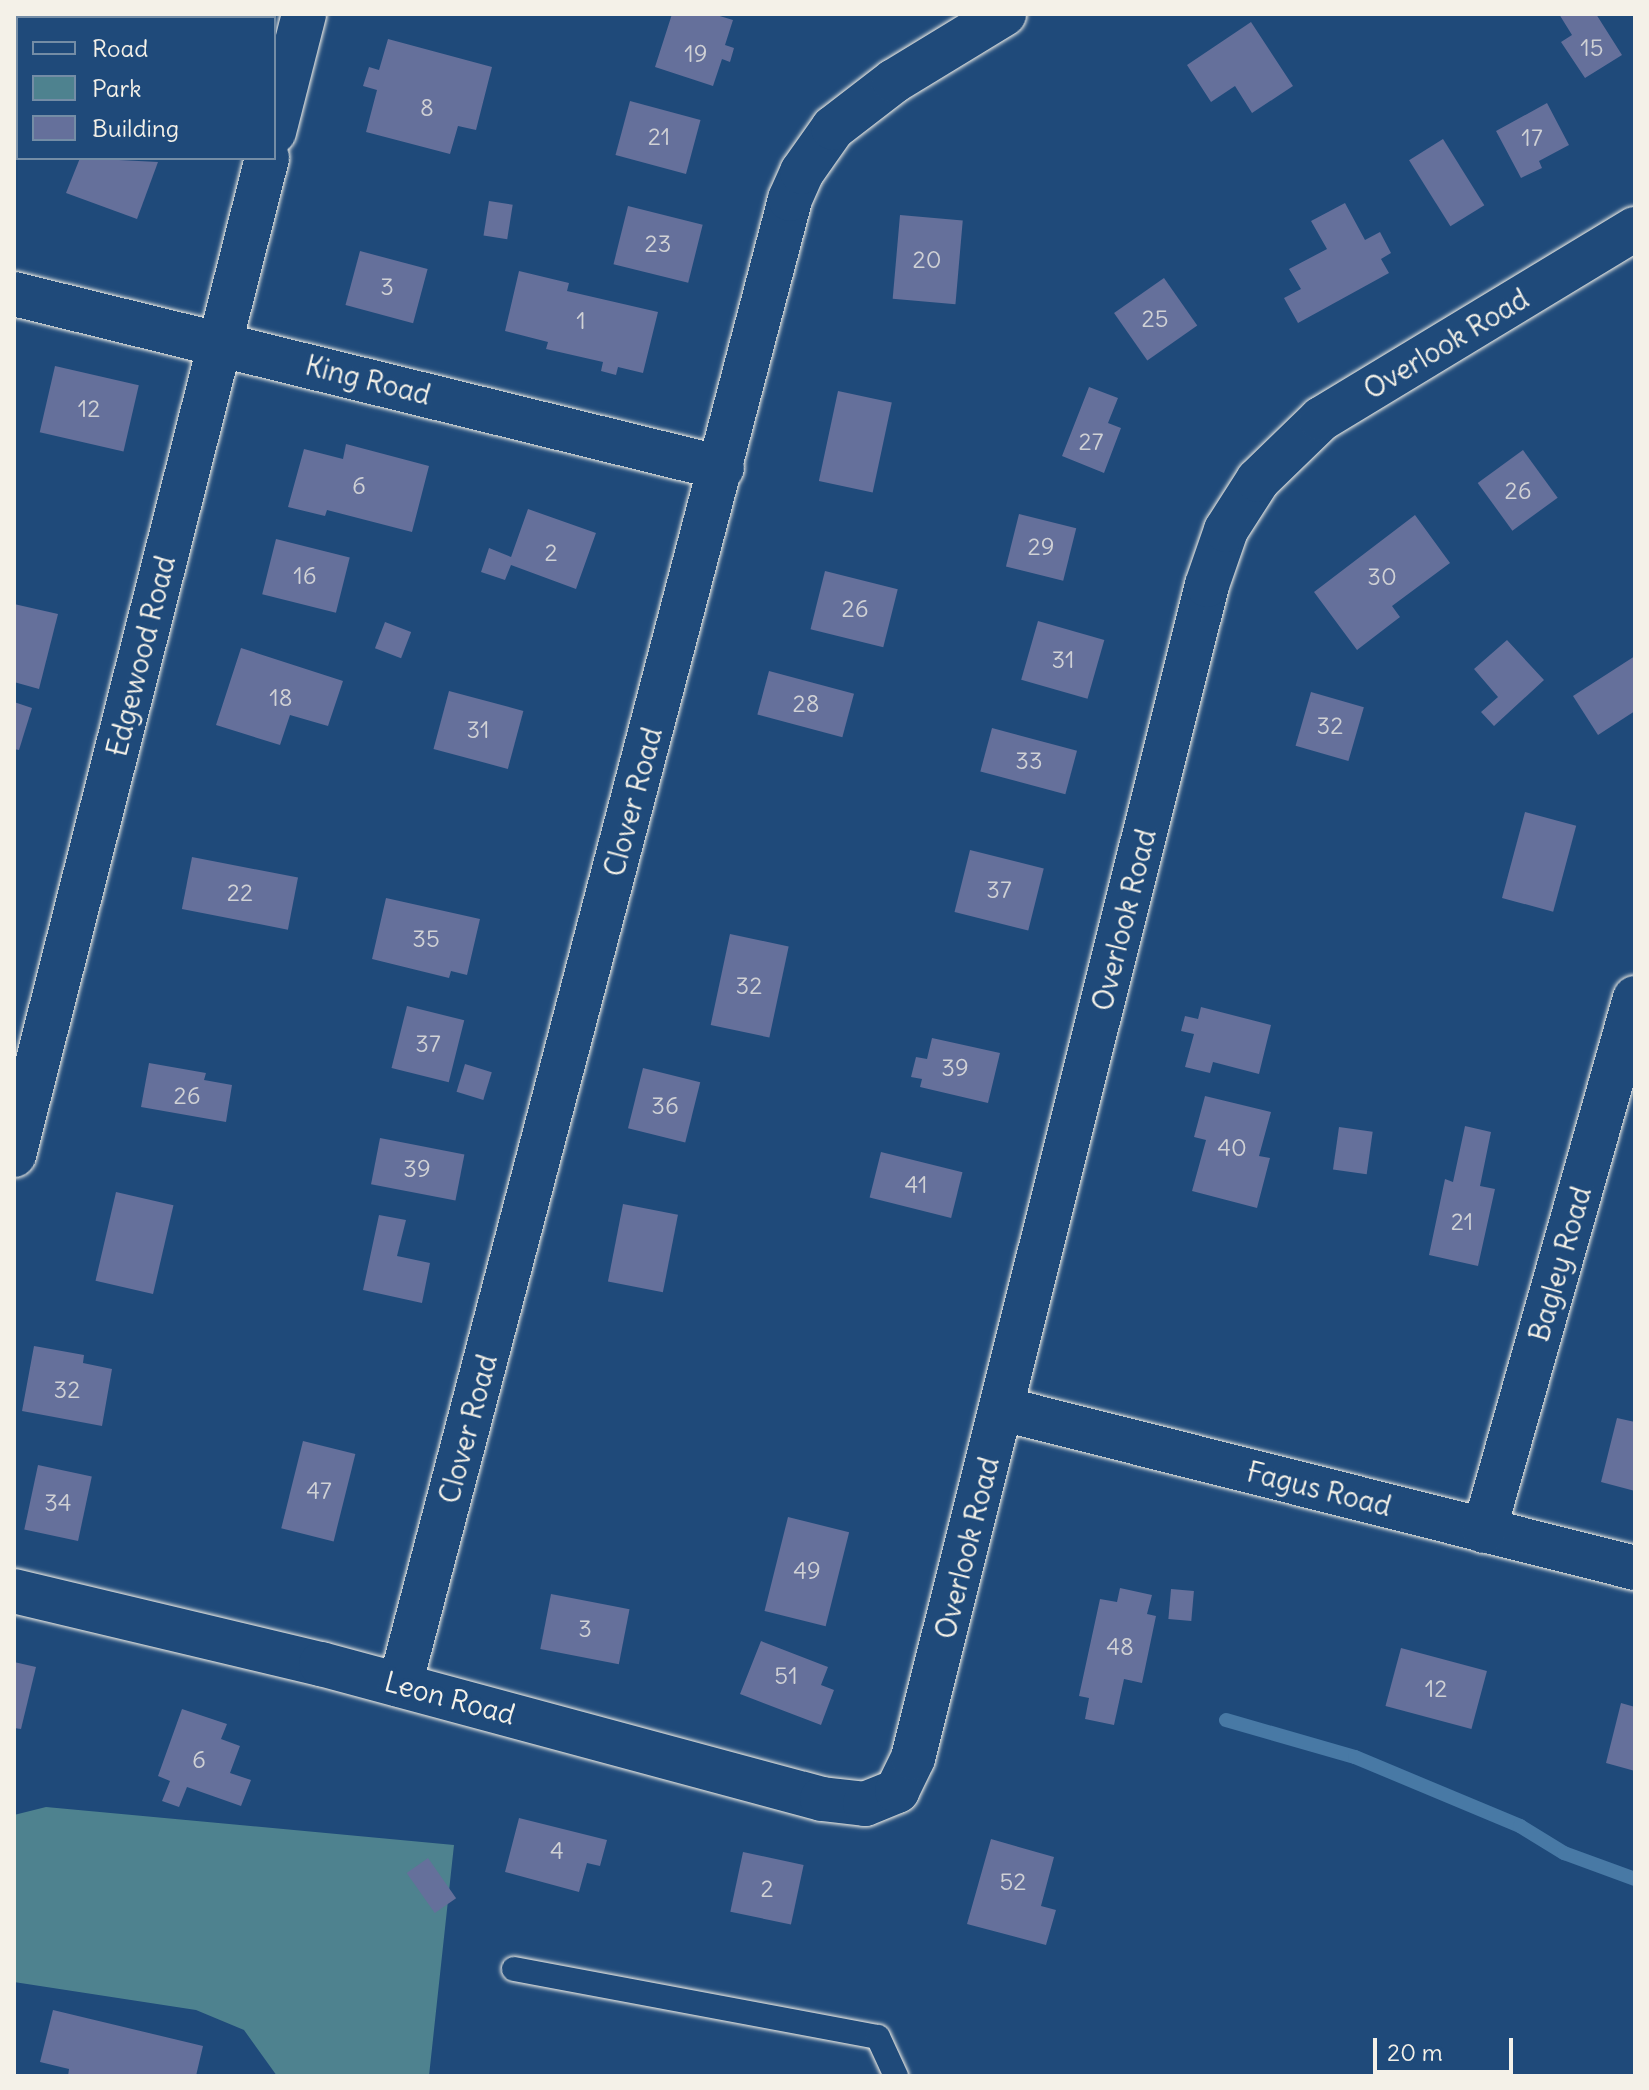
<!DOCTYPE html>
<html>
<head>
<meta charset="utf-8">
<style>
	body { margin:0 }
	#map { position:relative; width:1649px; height:2090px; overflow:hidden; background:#1f4a7a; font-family:Delius,sans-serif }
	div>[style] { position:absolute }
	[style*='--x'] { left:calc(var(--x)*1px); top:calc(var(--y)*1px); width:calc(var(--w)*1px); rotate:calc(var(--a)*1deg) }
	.green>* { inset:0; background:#4e828f }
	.stream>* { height:14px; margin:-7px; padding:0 7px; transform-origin:7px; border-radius:7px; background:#4879a5 }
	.building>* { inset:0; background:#65709b; transform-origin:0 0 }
	.roads { filter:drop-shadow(0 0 2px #f4f1e8) drop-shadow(0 0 2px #f4f1e8) }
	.service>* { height:24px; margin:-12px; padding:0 12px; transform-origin:12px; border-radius:12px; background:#1f4a7a }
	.minor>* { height:44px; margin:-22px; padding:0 22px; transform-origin:22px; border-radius:22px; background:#1f4a7a }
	span { translate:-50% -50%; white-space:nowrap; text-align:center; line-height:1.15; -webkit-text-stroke:8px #1f4a7a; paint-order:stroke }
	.number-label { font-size:24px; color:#d0d1d5 }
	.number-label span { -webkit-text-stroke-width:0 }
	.street-label { font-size:28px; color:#f4f1e8 }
	.frame { position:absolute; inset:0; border:16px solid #f4f1e8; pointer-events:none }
	.legend { position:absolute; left:16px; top:16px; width:260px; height:144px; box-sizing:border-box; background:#1f4a7a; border:2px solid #748da6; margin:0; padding:10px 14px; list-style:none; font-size:24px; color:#f4f1e8 }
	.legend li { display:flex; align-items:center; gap:16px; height:40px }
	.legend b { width:40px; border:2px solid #748da6 }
	.scale { position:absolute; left:1373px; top:2038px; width:140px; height:36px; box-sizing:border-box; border:4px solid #f4f1e8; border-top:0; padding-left:10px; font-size:24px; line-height:28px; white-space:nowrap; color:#f4f1e8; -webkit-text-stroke:6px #1f4a7a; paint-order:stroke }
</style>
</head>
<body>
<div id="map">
	<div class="green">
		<i style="clip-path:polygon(46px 1807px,454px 1845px,429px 2076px,277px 2076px,244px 2030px,196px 2010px,14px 1982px,14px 1815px)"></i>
	</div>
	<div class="stream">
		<i style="--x:1226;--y:1720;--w:134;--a:16"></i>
		<i style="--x:1355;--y:1757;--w:179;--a:22.7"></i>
		<i style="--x:1520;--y:1826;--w:52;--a:31.5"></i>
		<i style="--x:1564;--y:1853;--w:76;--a:20.1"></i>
	</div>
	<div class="building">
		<i style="clip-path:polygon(159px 14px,224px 14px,158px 18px)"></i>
		<i style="clip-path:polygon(672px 14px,713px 14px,733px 20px,725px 45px,734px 48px,730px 62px,722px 59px,713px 86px,655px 67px)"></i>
		<i style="clip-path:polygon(1559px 14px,1596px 14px,1622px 55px,1585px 78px,1561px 42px,1572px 35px)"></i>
		<i style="clip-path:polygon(1251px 22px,1293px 86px,1252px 113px,1235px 86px,1211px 102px,1187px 65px)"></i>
		<i style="clip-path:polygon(388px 39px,492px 67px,476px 130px,458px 126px,450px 154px,366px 132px,377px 90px,363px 86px,369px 67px,379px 70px)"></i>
		<i style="left:630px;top:101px;width:73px;height:56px;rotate:15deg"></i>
		<i style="clip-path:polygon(1547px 103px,1569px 145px,1539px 161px,1542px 168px,1521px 178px,1496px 131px)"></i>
		<i style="left:1443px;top:139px;width:78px;height:40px;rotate:58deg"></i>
		<i style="clip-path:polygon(80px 158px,158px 162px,137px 219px,66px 193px)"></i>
		<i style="left:489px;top:201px;width:24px;height:35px;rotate:9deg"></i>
		<i style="clip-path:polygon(1345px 203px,1365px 240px,1380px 232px,1391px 253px,1381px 259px,1389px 273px,1298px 323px,1284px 298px,1301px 289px,1289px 269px,1327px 249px,1311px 221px)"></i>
		<i style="left:628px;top:206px;width:77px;height:60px;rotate:14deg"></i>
		<i style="left:900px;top:215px;width:63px;height:84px;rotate:5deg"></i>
		<i style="left:360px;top:251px;width:70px;height:56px;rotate:15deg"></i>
		<i style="clip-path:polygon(519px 271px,569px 283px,567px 291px,658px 312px,643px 373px,618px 367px,616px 375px,601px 371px,603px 362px,546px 349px,548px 342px,505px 331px)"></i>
		<i style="left:1164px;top:278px;width:58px;height:61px;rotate:55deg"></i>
		<i style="left:55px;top:366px;width:86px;height:68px;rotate:13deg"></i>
		<i style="clip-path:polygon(1089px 387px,1118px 398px,1108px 423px,1121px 428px,1104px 473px,1062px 456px)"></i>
		<i style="left:838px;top:391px;width:55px;height:92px;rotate:12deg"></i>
		<i style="clip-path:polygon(346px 444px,429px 466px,412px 532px,327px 510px,325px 516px,288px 507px,304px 449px,343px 459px)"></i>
		<i style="left:1523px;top:450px;width:59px;height:56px;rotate:54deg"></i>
		<i style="clip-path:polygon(528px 509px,596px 533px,576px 589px,511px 565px,505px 580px,481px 572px,489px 548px,511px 557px)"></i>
		<i style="left:1019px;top:514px;width:59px;height:54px;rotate:14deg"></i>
		<i style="clip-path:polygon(1415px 515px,1450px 563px,1392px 606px,1400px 617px,1357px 650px,1314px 592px)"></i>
		<i style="left:276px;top:539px;width:76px;height:57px;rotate:14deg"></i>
		<i style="left:825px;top:571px;width:75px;height:60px;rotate:14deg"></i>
		<i style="clip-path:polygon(14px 604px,58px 614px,39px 689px,14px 682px)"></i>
		<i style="left:1038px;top:621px;width:69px;height:61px;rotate:16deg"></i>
		<i style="left:385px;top:622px;width:28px;height:28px;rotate:21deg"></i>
		<i style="clip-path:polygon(1507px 640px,1544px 680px,1494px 726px,1481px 712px,1498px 697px,1474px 669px)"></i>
		<i style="clip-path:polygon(241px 648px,343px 681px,328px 726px,290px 715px,280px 745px,216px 725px)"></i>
		<i style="clip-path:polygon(1635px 656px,1635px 711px,1598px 735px,1573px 696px)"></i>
		<i style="left:769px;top:671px;width:88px;height:45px;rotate:15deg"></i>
		<i style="left:449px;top:691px;width:77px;height:60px;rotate:15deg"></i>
		<i style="left:1311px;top:692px;width:55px;height:56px;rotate:16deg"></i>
		<i style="clip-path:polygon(14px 702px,32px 708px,19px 750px,14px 749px)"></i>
		<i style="left:992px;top:728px;width:88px;height:45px;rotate:15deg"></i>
		<i style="left:1525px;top:812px;width:53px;height:89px;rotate:15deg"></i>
		<i style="left:970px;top:850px;width:76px;height:64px;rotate:14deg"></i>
		<i style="left:192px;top:857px;width:108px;height:53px;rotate:11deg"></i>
		<i style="clip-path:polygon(386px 898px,480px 919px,467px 975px,451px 971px,449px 978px,372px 959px)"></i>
		<i style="left:730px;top:934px;width:60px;height:93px;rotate:12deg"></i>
		<i style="left:407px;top:1006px;width:59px;height:64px;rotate:14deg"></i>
		<i style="clip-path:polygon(1201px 1007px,1271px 1025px,1259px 1074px,1213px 1062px,1210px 1073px,1185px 1067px,1194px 1034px,1181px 1031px,1185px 1016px,1198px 1019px)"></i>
		<i style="clip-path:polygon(932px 1038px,1000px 1053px,988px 1103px,920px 1087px,922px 1079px,911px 1077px,916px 1057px,927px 1059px)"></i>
		<i style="clip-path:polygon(149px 1063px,206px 1073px,204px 1080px,232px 1085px,226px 1122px,141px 1107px)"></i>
		<i style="left:465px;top:1064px;width:28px;height:29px;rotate:17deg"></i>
		<i style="left:643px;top:1068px;width:59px;height:62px;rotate:14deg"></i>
		<i style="clip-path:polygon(1205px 1096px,1271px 1112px,1259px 1156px,1270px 1158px,1257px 1208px,1192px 1191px,1206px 1140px,1194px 1137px)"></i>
		<i style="clip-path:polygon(1465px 1126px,1491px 1132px,1480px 1186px,1495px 1189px,1478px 1266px,1429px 1255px,1445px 1179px,1453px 1182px)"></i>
		<i style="left:1339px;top:1127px;width:34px;height:43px;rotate:8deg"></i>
		<i style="left:380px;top:1138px;width:86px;height:47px;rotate:11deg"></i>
		<i style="left:881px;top:1152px;width:84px;height:47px;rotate:14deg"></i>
		<i style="left:116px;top:1192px;width:59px;height:91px;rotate:13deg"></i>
		<i style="left:623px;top:1204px;width:56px;height:79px;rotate:11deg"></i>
		<i style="clip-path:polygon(379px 1215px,406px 1220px,397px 1256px,430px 1263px,422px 1303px,363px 1290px)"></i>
		<i style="clip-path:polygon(34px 1346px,84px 1355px,83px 1363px,112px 1369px,102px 1426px,22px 1411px)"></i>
		<i style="clip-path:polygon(1617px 1418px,1635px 1422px,1635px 1491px,1601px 1482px)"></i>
		<i style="left:303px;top:1441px;width:54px;height:90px;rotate:14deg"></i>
		<i style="left:38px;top:1465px;width:55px;height:66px;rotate:12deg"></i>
		<i style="left:788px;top:1517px;width:63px;height:97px;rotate:14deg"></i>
		<i style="clip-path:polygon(1120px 1588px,1152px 1595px,1147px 1614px,1156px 1616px,1142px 1683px,1124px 1679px,1114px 1725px,1085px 1719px,1089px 1698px,1079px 1696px,1100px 1599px,1117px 1602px)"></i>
		<i style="left:1171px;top:1589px;width:23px;height:30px;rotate:5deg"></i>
		<i style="left:551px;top:1594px;width:80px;height:56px;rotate:11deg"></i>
		<i style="clip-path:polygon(761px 1641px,828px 1667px,821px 1685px,834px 1690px,821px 1725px,740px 1694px)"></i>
		<i style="left:1401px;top:1648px;width:89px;height:60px;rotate:15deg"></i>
		<i style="clip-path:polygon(14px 1662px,36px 1667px,21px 1729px,14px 1728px)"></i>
		<i style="clip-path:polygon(1621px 1703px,1635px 1707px,1635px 1771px,1606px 1763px)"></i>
		<i style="clip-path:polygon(182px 1709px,227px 1724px,221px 1739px,240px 1746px,230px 1773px,251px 1780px,241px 1806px,187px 1787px,179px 1807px,162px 1801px,170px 1781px,158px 1776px)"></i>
		<i style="clip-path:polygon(519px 1818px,607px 1840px,600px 1866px,587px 1863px,579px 1892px,505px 1872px)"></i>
		<i style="clip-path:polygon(991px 1839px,1054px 1857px,1041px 1906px,1056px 1910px,1046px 1945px,967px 1924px)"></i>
		<i style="left:743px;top:1852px;width:62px;height:61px;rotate:12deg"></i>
		<i style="left:428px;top:1858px;width:49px;height:26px;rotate:55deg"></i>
		<i style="clip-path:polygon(53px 2010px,203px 2046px,196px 2076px,68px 2076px,69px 2069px,40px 2062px)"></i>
	</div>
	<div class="roads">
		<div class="service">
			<i style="--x:514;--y:1969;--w:370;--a:10.6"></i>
			<i style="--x:878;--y:2037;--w:43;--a:65.2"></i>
		</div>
		<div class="minor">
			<i style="--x:274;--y:132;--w:122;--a:-75.7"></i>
			<i style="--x:14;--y:294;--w:729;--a:13.81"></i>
			<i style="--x:14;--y:1155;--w:1029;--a:-75.76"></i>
			<i style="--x:1003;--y:1409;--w:652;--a:14.12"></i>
			<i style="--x:1484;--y:1531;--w:554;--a:-74.18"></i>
			<i style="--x:14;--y:1591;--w:316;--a:13.4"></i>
			<i style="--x:321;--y:1664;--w:519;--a:15.08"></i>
			<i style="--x:822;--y:1799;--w:43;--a:6.6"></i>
			<i style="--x:865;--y:1804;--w:35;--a:-22"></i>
			<i style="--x:897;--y:1791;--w:37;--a:-64"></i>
			<i style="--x:913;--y:1758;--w:1209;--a:-75.93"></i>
			<i style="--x:1207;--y:585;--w:58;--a:-70.9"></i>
			<i style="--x:1226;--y:530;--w:59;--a:-57.4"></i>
			<i style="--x:1258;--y:480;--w:88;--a:-44.1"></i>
			<i style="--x:1321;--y:419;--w:367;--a:-31.2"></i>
			<i style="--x:400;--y:1685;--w:1536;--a:-75.29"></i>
			<i style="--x:790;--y:199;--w:30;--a:-66"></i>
			<i style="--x:802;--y:172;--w:54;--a:-54.8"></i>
			<i style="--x:833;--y:128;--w:77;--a:-37.6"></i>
			<i style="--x:894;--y:81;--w:129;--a:-31.3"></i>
		</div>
	</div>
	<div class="number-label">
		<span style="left:1592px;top:48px">15</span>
		<span style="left:696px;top:54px">19</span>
		<span style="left:427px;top:108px">8</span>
		<span style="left:659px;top:137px">21</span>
		<span style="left:1532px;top:138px">17</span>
		<span style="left:658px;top:244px">23</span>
		<span style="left:927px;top:260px">20</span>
		<span style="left:387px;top:287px">3</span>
		<span style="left:1155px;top:319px">25</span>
		<span style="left:581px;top:321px">1</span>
		<span style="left:89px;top:409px">12</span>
		<span style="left:1091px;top:442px">27</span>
		<span style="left:359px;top:486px">6</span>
		<span style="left:1518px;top:491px">26</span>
		<span style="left:1041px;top:547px">29</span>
		<span style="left:551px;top:553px">2</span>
		<span style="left:305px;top:576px">16</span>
		<span style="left:1382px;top:577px">30</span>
		<span style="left:855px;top:609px">26</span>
		<span style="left:1063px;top:660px">31</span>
		<span style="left:281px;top:698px">18</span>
		<span style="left:806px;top:704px">28</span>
		<span style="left:1330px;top:726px">32</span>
		<span style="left:478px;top:730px">31</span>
		<span style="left:1029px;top:761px">33</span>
		<span style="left:999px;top:890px">37</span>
		<span style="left:240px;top:893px">22</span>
		<span style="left:426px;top:939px">35</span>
		<span style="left:749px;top:986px">32</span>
		<span style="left:428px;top:1044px">37</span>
		<span style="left:955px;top:1068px">39</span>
		<span style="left:187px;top:1096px">26</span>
		<span style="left:665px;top:1106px">36</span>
		<span style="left:1232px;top:1148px">40</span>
		<span style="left:417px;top:1169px">39</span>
		<span style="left:916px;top:1185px">41</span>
		<span style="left:1462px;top:1222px">21</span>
		<span style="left:67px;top:1390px">32</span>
		<span style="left:319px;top:1491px">47</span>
		<span style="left:58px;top:1503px">34</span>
		<span style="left:807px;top:1571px">49</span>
		<span style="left:585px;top:1629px">3</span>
		<span style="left:1120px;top:1647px">48</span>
		<span style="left:786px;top:1676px">51</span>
		<span style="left:1436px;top:1689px">12</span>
		<span style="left:199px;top:1760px">6</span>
		<span style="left:557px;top:1851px">4</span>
		<span style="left:1013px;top:1882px">52</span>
		<span style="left:767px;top:1889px">2</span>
	</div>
	<div class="street-label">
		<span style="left:1446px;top:344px;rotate:-31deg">Overlook Road</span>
		<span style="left:368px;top:380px;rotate:14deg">King Road</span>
		<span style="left:141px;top:656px;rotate:-76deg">Edgewood Road</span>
		<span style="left:633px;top:802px;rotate:-75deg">Clover Road</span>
		<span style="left:1124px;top:920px;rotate:-76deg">Overlook Road</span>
		<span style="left:1560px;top:1264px;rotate:-74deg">Bagley Road</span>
		<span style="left:468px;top:1429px;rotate:-75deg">Clover Road</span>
		<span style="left:1319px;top:1489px;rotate:14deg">Fagus Road</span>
		<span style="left:967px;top:1548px;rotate:-76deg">Overlook Road</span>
		<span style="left:450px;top:1698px;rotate:15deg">Leon Road</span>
	</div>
	<div class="frame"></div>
	<ul class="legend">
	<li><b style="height:10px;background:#1f4a7a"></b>Road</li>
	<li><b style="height:22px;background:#4e828f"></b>Park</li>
	<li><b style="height:22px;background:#65709b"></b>Building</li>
	</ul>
	<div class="scale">20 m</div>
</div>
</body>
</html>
